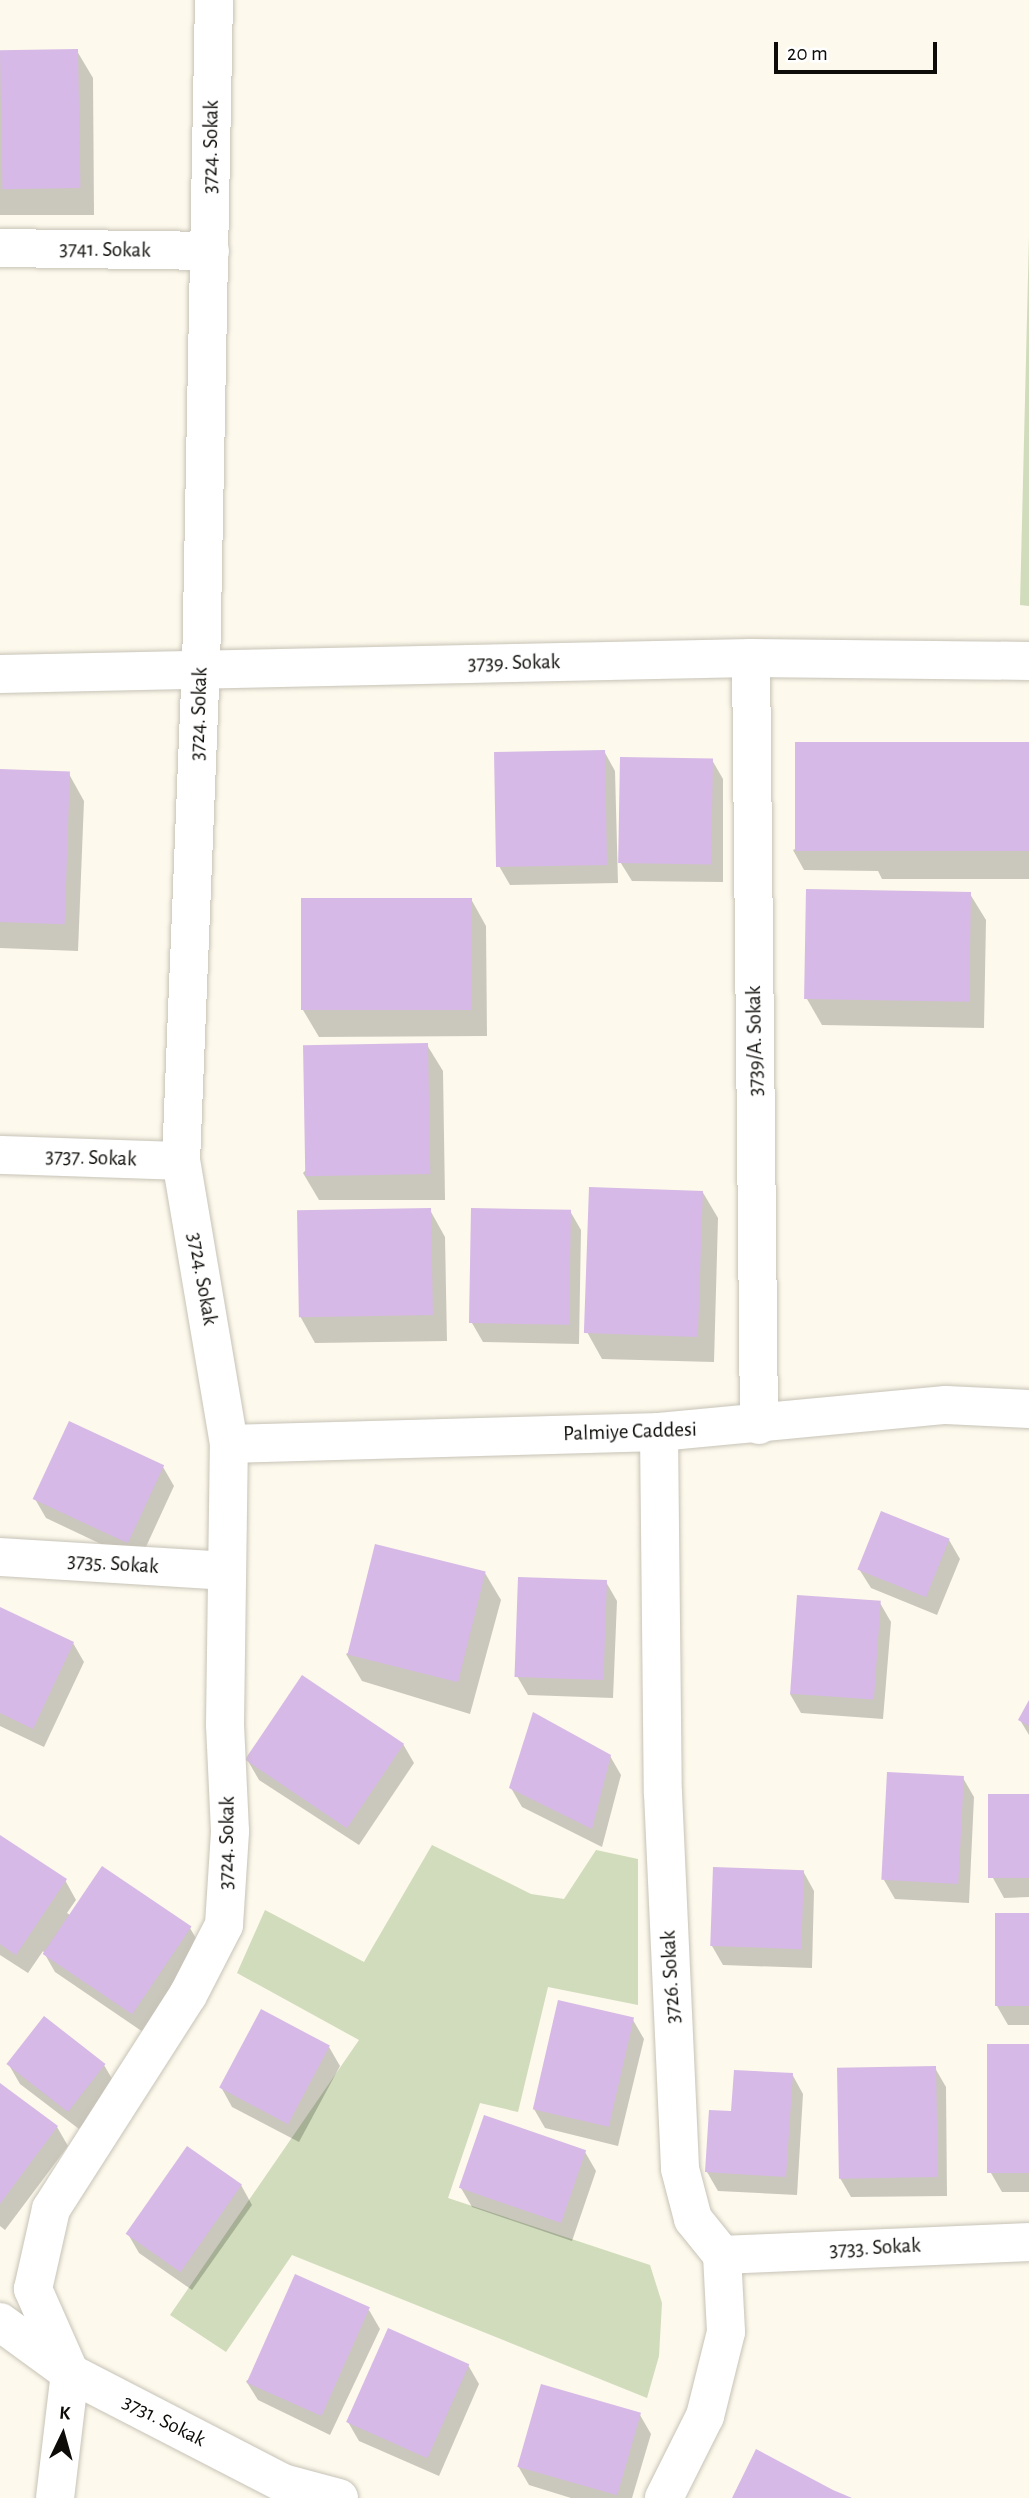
<!DOCTYPE html>
<html>
<head>
<meta charset="utf-8">
<style>
	body { margin:0 }
	#map { position:relative; width:1029px; height:2498px; overflow:hidden; background:#fdf9ec; font-family:"Alegreya Sans",sans-serif }
	div>[style] { position:absolute }
	[style*='--x'] { left:calc(var(--x)*1px); top:calc(var(--y)*1px); width:calc(var(--w)*1px); rotate:calc(var(--a)*1deg) }
	.green>* { inset:0; background:#d0dcbb }
	.shadow>* { inset:0; background:#0003 }
	.building>* { inset:0; background:#d6b9e6; transform-origin:0 0 }
	.roads { filter:drop-shadow(0 0 2px #c7c3b7) drop-shadow(0 0 2px #c7c3b7) }
	.minor>* { height:38px; margin:-19px; padding:0 19px; transform-origin:19px; border-radius:19px; background:#fff }
	.tertiary>* { height:38px; margin:-19px; padding:0 19px; transform-origin:19px; border-radius:19px; background:#fff }
	span { translate:-50% -50%; white-space:nowrap; text-align:center; line-height:1.15; -webkit-text-stroke:6px #fff; paint-order:stroke }
	.street-label { font-size:21px; color:#0d0c08 }
	.north { position:absolute; left:28px; top:2400px; width:70px; height:70px; -webkit-text-stroke:5px #fff; paint-order:stroke; rotate:5deg; font-size:19px; font-weight:700; line-height:28px; text-align:center; color:#0d0c08 }
	.north::after { content:''; display:block; margin:auto; width:24px; height:32px; background:#0d0c08; clip-path:polygon(50% 0,100% 100%,50% 72%,0 100%) }
	.scale { position:absolute; left:774px; top:42px; width:163px; height:32px; box-sizing:border-box; border:4px solid #0d0c08; border-top:0; padding-left:9px; font-size:21px; line-height:24px; white-space:nowrap; color:#0d0c08; -webkit-text-stroke:5px #fff; paint-order:stroke }
</style>
</head>
<body>
<div id="map">
	<div class="green">
		<i style="clip-path:polygon(1029px 236px,1029px 606px,1020px 605px)"></i>
		<i style="clip-path:polygon(432px 1845px,531px 1894px,564px 1899px,596px 1850px,638px 1859px,638px 2005px,548px 1987px,518px 2112px,480px 2103px,448px 2198px,650px 2265px,662px 2303px,659px 2356px,647px 2398px,292px 2255px,226px 2352px,170px 2315px,359px 2040px,237px 1973px,265px 1910px,364px 1962px)"></i>
	</div>
	<div class="shadow">
		<i style="clip-path:polygon(77px 51px,93px 78px,94px 215px,0 215px,0 52px)"></i>
		<i style="clip-path:polygon(1029px 745px,1029px 879px,882px 879px,878px 871px,804px 870px,793px 850px)"></i>
		<i style="clip-path:polygon(604px 751px,615px 771px,618px 883px,510px 885px,499px 866px)"></i>
		<i style="clip-path:polygon(712px 760px,723px 779px,723px 882px,632px 881px,619px 860px)"></i>
		<i style="clip-path:polygon(0 771px,69px 774px,84px 801px,78px 951px,0 948px)"></i>
		<i style="clip-path:polygon(970px 894px,986px 920px,984px 1028px,822px 1025px,807px 999px)"></i>
		<i style="clip-path:polygon(471px 899px,486px 926px,487px 1036px,319px 1037px,303px 1010px)"></i>
		<i style="clip-path:polygon(427px 1045px,443px 1071px,445px 1200px,319px 1200px,303px 1173px)"></i>
		<i style="clip-path:polygon(702px 1191px,718px 1218px,714px 1362px,602px 1359px,587px 1332px)"></i>
		<i style="clip-path:polygon(430px 1210px,445px 1237px,447px 1341px,315px 1343px,300px 1316px)"></i>
		<i style="clip-path:polygon(570px 1211px,581px 1230px,579px 1344px,483px 1342px,472px 1323px)"></i>
		<i style="clip-path:polygon(70px 1423px,163px 1467px,174px 1486px,139px 1562px,46px 1518px,35px 1499px)"></i>
		<i style="clip-path:polygon(949px 1540px,960px 1559px,937px 1615px,871px 1588px,859px 1569px)"></i>
		<i style="clip-path:polygon(485px 1573px,501px 1600px,470px 1714px,362px 1681px,346px 1654px)"></i>
		<i style="clip-path:polygon(606px 1582px,617px 1601px,613px 1698px,528px 1695px,517px 1676px)"></i>
		<i style="clip-path:polygon(880px 1603px,891px 1622px,883px 1719px,801px 1713px,790px 1694px)"></i>
		<i style="clip-path:polygon(0 1609px,73px 1643px,84px 1662px,44px 1747px,0 1726px)"></i>
		<i style="clip-path:polygon(1029px 1703px,1029px 1735px,1020px 1720px)"></i>
		<i style="clip-path:polygon(403px 1744px,414px 1763px,359px 1845px,259px 1780px,248px 1761px)"></i>
		<i style="clip-path:polygon(610px 1756px,621px 1775px,602px 1847px,522px 1807px,511px 1788px)"></i>
		<i style="clip-path:polygon(963px 1778px,974px 1797px,969px 1903px,895px 1899px,884px 1880px)"></i>
		<i style="clip-path:polygon(1029px 1796px,1029px 1897px,1004px 1898px,993px 1878px)"></i>
		<i style="clip-path:polygon(0 1838px,65px 1880px,76px 1900px,67px 1913px,70px 1915px,190px 1928px,201px 1947px,143px 2032px,55px 1972px,43px 1951px,28px 1973px,0 1955px)"></i>
		<i style="clip-path:polygon(803px 1871px,814px 1891px,812px 1968px,723px 1965px,712px 1946px)"></i>
		<i style="clip-path:polygon(1029px 1914px,1029px 2025px,1008px 2025px,997px 2006px)"></i>
		<i style="clip-path:polygon(633px 2020px,644px 2039px,618px 2146px,545px 2128px,534px 2109px)"></i>
		<i style="clip-path:polygon(1029px 2046px,1029px 2192px,1002px 2192px,991px 2173px)"></i>
		<i style="clip-path:polygon(329px 2047px,340px 2066px,299px 2142px,232px 2107px,221px 2087px)"></i>
		<i style="clip-path:polygon(9px 2065px,104px 2065px,115px 2084px,79px 2129px,20px 2084px)"></i>
		<i style="clip-path:polygon(935px 2068px,946px 2087px,947px 2196px,851px 2197px,840px 2178px)"></i>
		<i style="clip-path:polygon(792px 2074px,803px 2094px,797px 2195px,718px 2191px,707px 2172px,733px 2112px)"></i>
		<i style="clip-path:polygon(0 2085px,57px 2127px,68px 2146px,5px 2230px,0 2226px)"></i>
		<i style="clip-path:polygon(188px 2148px,241px 2185px,252px 2205px,192px 2290px,139px 2253px,128px 2234px)"></i>
		<i style="clip-path:polygon(585px 2152px,596px 2171px,572px 2241px,472px 2207px,461px 2188px)"></i>
		<i style="clip-path:polygon(369px 2310px,380px 2329px,330px 2435px,258px 2400px,246px 2381px)"></i>
		<i style="clip-path:polygon(468px 2365px,479px 2384px,439px 2476px,359px 2441px,348px 2422px)"></i>
		<i style="clip-path:polygon(640px 2415px,651px 2434px,632px 2498px,571px 2498px,529px 2485px,518px 2466px)"></i>
	</div>
	<div class="building">
		<i style="left:78px;top:49px;width:139px;height:78px;rotate:89deg"></i>
		<i style="left:795px;top:742px;width:234px;height:109px"></i>
		<i style="left:605px;top:750px;width:115px;height:111px;rotate:89deg"></i>
		<i style="left:620px;top:757px;width:93px;height:106px;rotate:1deg"></i>
		<i style="left:0;top:769px;width:70px;height:153px;rotate:2deg"></i>
		<i style="left:806px;top:889px;width:165px;height:110px;rotate:1deg"></i>
		<i style="left:472px;top:898px;width:112px;height:171px;rotate:90deg"></i>
		<i style="left:428px;top:1043px;width:131px;height:125px;rotate:89deg"></i>
		<i style="left:589px;top:1187px;width:114px;height:146px;rotate:2deg"></i>
		<i style="left:431px;top:1208px;width:107px;height:134px;rotate:89deg"></i>
		<i style="left:471px;top:1208px;width:100px;height:115px;rotate:1deg"></i>
		<i style="left:69px;top:1421px;width:105px;height:86px;rotate:25deg"></i>
		<i style="left:881px;top:1511px;width:74px;height:63px;rotate:22deg"></i>
		<i style="left:375px;top:1544px;width:114px;height:114px;rotate:14deg"></i>
		<i style="left:518px;top:1577px;width:89px;height:100px;rotate:2deg"></i>
		<i style="left:797px;top:1595px;width:84px;height:99px;rotate:4deg"></i>
		<i style="clip-path:polygon(0 1607px,74px 1642px,33px 1729px,0 1713px)"></i>
		<i style="left:302px;top:1675px;width:123px;height:102px;rotate:34deg"></i>
		<i style="clip-path:polygon(1029px 1700px,1029px 1726px,1018px 1720px)"></i>
		<i style="clip-path:polygon(533px 1712px,611px 1755px,592px 1829px,509px 1788px)"></i>
		<i style="left:887px;top:1772px;width:77px;height:108px;rotate:3deg"></i>
		<i style="left:1029px;top:1794px;width:84px;height:41px;rotate:90deg"></i>
		<i style="clip-path:polygon(0 1835px,67px 1879px,16px 1955px,0 1944px)"></i>
		<i style="left:102px;top:1866px;width:108px;height:106px;rotate:34deg"></i>
		<i style="left:713px;top:1867px;width:91px;height:79px;rotate:2deg"></i>
		<i style="left:995px;top:1913px;width:34px;height:93px"></i>
		<i style="left:558px;top:2000px;width:78px;height:112px;rotate:13deg"></i>
		<i style="left:261px;top:2009px;width:78px;height:89px;rotate:28deg"></i>
		<i style="left:44px;top:2016px;width:78px;height:61px;rotate:38deg"></i>
		<i style="left:1029px;top:2044px;width:129px;height:42px;rotate:90deg"></i>
		<i style="left:936px;top:2066px;width:111px;height:99px;rotate:89deg"></i>
		<i style="clip-path:polygon(734px 2070px,793px 2073px,786px 2177px,705px 2172px,709px 2110px,731px 2111px)"></i>
		<i style="clip-path:polygon(0 2083px,58px 2126px,0 2204px)"></i>
		<i style="left:484px;top:2115px;width:108px;height:77px;rotate:19deg"></i>
		<i style="left:187px;top:2146px;width:67px;height:107px;rotate:35deg"></i>
		<i style="left:295px;top:2274px;width:82px;height:119px;rotate:24deg"></i>
		<i style="left:388px;top:2328px;width:89px;height:103px;rotate:24deg"></i>
		<i style="left:541px;top:2384px;width:104px;height:86px;rotate:16deg"></i>
		<i style="clip-path:polygon(756px 2449px,833px 2490px,852px 2498px,732px 2498px)"></i>
	</div>
	<div class="roads">
		<div class="minor">
			<i style="--x:0;--y:248;--w:210;--a:0.8"></i>
			<i style="--x:751;--y:658;--w:767;--a:89.4"></i>
			<i style="--x:0;--y:674;--w:751;--a:-1.22"></i>
			<i style="--x:751;--y:658;--w:278;--a:0.6"></i>
			<i style="--x:0;--y:1155;--w:181;--a:1.9"></i>
			<i style="--x:659;--y:1432;--w:361;--a:89.4"></i>
			<i style="--x:663;--y:1793;--w:376;--a:87.4"></i>
			<i style="--x:680;--y:2169;--w:52;--a:75.4"></i>
			<i style="--x:693;--y:2219;--w:46;--a:51.1"></i>
			<i style="--x:722;--y:2255;--w:77;--a:87"></i>
			<i style="--x:726;--y:2332;--w:87;--a:104"></i>
			<i style="--x:705;--y:2416;--w:92;--a:116.6"></i>
			<i style="--x:0;--y:1557;--w:226;--a:3.5"></i>
			<i style="--x:722;--y:2255;--w:307;--a:-2.4"></i>
			<i style="--x:0;--y:2322;--w:87;--a:36.1"></i>
			<i style="--x:70;--y:2373;--w:240;--a:27.3"></i>
			<i style="--x:283;--y:2483;--w:58;--a:15"></i>
			<i style="--x:55;--y:2498;--w:126;--a:-83.2"></i>
			<i style="--x:70;--y:2373;--w:92;--a:-113.8"></i>
			<i style="--x:33;--y:2289;--w:82;--a:-77.3"></i>
			<i style="--x:51;--y:2209;--w:254;--a:-57.4"></i>
			<i style="--x:188;--y:1995;--w:79;--a:-62.8"></i>
			<i style="--x:224;--y:1925;--w:94;--a:-86.3"></i>
			<i style="--x:230;--y:1831;--w:107;--a:-92.7"></i>
			<i style="--x:225;--y:1724;--w:280;--a:-89.2"></i>
			<i style="--x:229;--y:1444;--w:287;--a:-99.6"></i>
			<i style="--x:181;--y:1161;--w:491;--a:-87.7"></i>
			<i style="--x:201;--y:670;--w:670;--a:-88.89"></i>
		</div>
		<div class="tertiary">
			<i style="--x:229;--y:1444;--w:430;--a:-1.6"></i>
			<i style="--x:659;--y:1432;--w:288;--a:-5.4"></i>
			<i style="--x:946;--y:1405;--w:83;--a:2.8"></i>
		</div>
	</div>
	<div class="street-label">
		<span style="left:211px;top:147px;rotate:-89deg">3724. Sokak</span>
		<span style="left:105px;top:250px;rotate:1deg">3741. Sokak</span>
		<span style="left:514px;top:663px;rotate:-1deg">3739. Sokak</span>
		<span style="left:199px;top:714px;rotate:-88deg">3724. Sokak</span>
		<span style="left:755px;top:1041px;rotate:-91deg">3739/A. Sokak</span>
		<span style="left:91px;top:1158px;rotate:2deg">3737. Sokak</span>
		<span style="left:202px;top:1279px;rotate:80deg">3724. Sokak</span>
		<span style="left:630px;top:1432px;rotate:-2deg">Palmiye Caddesi</span>
		<span style="left:113px;top:1564px;rotate:4deg">3735. Sokak</span>
		<span style="left:227px;top:1843px;rotate:-89deg">3724. Sokak</span>
		<span style="left:671px;top:1977px;rotate:-93deg">3726. Sokak</span>
		<span style="left:875px;top:2248px;rotate:-3deg">3733. Sokak</span>
		<span style="left:164px;top:2421px;rotate:27deg">3731. Sokak</span>
	</div>
	<div class="north">K</div>
	<div class="scale">20 m</div>
</div>
</body>
</html>
